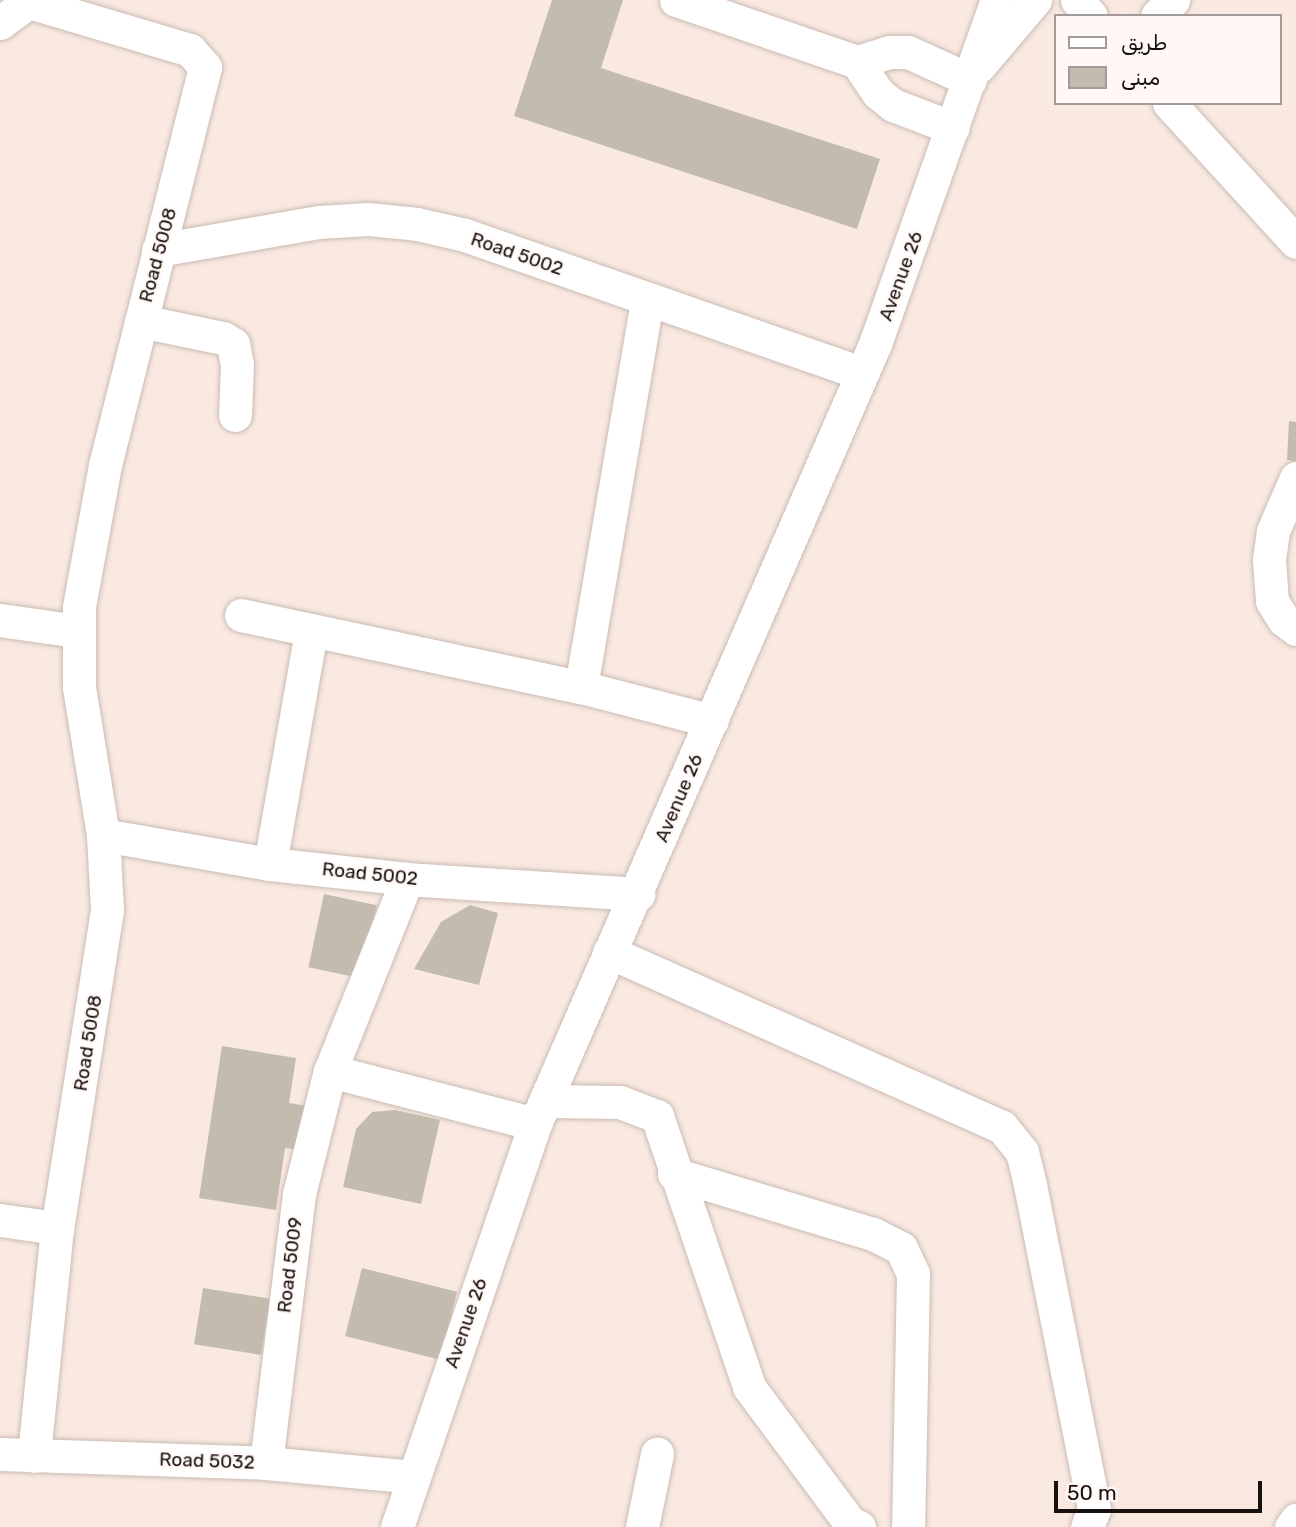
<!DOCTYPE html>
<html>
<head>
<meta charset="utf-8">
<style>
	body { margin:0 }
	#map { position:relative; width:1296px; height:1527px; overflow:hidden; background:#f9e9e1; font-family:Rubik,"Noto Sans Arabic",sans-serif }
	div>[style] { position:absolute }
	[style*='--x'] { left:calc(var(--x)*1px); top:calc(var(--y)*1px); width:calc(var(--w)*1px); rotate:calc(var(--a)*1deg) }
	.building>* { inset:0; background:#c3bcae; transform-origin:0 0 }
	.roads { filter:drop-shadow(0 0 2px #cabbb3) drop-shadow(0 0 2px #cabbb3) }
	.minor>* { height:33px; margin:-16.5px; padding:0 16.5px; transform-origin:16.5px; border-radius:16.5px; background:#fff }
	span { translate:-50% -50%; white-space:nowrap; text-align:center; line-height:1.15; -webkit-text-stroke:5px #fff8f5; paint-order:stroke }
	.street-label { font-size:19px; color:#16100e }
	.legend { position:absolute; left:1054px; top:14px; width:228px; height:91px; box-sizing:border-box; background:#fff8f5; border:2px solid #a29b99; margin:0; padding:9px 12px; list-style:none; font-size:21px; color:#16100e }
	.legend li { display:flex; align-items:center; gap:14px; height:35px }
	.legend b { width:35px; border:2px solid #a29b99 }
	.scale { position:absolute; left:1054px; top:1481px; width:208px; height:32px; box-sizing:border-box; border:4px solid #16100e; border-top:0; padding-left:9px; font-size:21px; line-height:24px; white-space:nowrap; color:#16100e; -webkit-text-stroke:5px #fff8f5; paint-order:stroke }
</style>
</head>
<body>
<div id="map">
	<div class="building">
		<i style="clip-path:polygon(552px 0,623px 0,601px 68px,880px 159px,857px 229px,514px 116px)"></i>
		<i style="clip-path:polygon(1289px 421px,1296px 422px,1296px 461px,1287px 460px)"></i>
		<i style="left:324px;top:894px;width:54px;height:75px;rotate:12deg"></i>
		<i style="clip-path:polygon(470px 905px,498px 913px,479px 985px,414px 969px,441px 922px)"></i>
		<i style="clip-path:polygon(222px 1046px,296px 1058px,289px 1103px,308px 1106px,302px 1150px,285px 1148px,276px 1210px,199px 1198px)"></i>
		<i style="clip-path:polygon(395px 1110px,440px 1120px,421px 1204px,343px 1187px,356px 1129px,372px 1112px)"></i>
		<i style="left:362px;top:1268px;width:98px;height:70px;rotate:14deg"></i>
		<i style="left:203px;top:1288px;width:68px;height:57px;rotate:9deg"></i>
	</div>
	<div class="roads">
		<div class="minor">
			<i style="--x:676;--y:0;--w:191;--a:18.9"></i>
			<i style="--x:857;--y:62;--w:34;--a:-17"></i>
			<i style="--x:890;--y:52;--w:18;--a:0"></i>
			<i style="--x:908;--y:52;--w:68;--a:24.3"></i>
			<i style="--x:1077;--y:0;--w:21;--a:49"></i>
			<i style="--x:29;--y:2;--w:168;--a:16.6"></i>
			<i style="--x:190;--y:50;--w:23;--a:49"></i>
			<i style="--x:205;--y:67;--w:410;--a:104.1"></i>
			<i style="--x:105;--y:465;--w:144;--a:100.4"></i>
			<i style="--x:79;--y:607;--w:80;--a:90"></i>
			<i style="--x:79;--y:687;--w:150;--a:80.8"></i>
			<i style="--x:103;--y:835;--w:75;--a:86.9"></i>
			<i style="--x:107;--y:910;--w:322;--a:98.9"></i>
			<i style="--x:57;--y:1228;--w:229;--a:95.8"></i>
			<i style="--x:1157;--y:16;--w:23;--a:-45"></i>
			<i style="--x:0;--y:23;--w:39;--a:-37"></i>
			<i style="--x:857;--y:62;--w:37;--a:56"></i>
			<i style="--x:878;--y:93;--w:19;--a:39"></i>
			<i style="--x:893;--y:105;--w:64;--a:21"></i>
			<i style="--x:979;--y:66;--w:87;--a:-49.7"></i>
			<i style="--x:1169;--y:103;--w:188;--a:47.6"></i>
			<i style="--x:158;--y:250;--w:163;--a:-9.9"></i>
			<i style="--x:319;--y:222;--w:49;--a:-3.5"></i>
			<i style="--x:368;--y:219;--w:49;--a:5.8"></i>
			<i style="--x:417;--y:224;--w:49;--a:12.9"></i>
			<i style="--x:465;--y:235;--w:420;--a:19.2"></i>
			<i style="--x:141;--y:321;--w:84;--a:11.7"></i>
			<i style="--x:223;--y:338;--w:12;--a:31"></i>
			<i style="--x:233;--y:344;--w:21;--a:79"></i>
			<i style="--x:237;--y:365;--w:50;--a:92.3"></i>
			<i style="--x:1296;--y:478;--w:58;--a:113.5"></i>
			<i style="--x:1273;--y:531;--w:29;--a:98"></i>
			<i style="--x:1269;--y:560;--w:41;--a:85.8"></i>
			<i style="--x:1272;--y:601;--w:22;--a:58"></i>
			<i style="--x:1284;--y:620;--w:15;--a:37"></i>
			<i style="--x:241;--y:615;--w:348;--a:12"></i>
			<i style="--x:581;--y:687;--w:135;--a:14.5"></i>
			<i style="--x:0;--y:620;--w:78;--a:8.1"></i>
			<i style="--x:581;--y:687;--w:394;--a:-80.3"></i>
			<i style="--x:103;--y:835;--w:169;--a:9.9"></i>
			<i style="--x:270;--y:864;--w:138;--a:6.2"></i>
			<i style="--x:407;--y:879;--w:232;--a:3.7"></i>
			<i style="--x:270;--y:864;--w:237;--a:-80"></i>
			<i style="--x:609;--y:952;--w:430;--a:24"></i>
			<i style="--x:1002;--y:1127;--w:32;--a:51"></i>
			<i style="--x:1022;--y:1152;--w:34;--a:76"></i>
			<i style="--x:1030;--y:1185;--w:330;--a:78.8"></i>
			<i style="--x:1094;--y:1509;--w:19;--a:111"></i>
			<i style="--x:330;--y:1071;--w:212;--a:14.5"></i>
			<i style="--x:545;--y:1101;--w:75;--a:0.8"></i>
			<i style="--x:620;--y:1102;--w:40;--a:21"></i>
			<i style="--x:657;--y:1116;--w:286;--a:71.2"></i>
			<i style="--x:749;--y:1387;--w:169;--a:53.4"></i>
			<i style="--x:850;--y:1523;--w:10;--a:24"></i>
			<i style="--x:674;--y:1174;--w:208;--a:16.8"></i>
			<i style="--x:873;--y:1234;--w:31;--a:27"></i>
			<i style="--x:901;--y:1248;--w:29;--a:65"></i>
			<i style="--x:913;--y:1274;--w:253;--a:91.1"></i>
			<i style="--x:0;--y:1220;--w:58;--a:8"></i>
			<i style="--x:0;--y:1454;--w:266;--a:1.9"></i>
			<i style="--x:266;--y:1463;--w:148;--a:5.4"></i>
			<i style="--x:266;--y:1463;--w:271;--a:-83"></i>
			<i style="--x:299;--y:1194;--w:127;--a:-75.9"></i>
			<i style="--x:330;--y:1071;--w:207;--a:-68.1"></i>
			<i style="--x:397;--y:1527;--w:426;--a:-71.1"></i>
			<i style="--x:535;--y:1124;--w:851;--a:-66.45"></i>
			<i style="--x:875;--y:344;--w:365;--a:-70.5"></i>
			<i style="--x:642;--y:1527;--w:75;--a:-78.4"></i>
			<i style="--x:1291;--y:1527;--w:9;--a:-54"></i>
		</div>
	</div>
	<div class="street-label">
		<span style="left:517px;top:254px;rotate:19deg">Road 5002</span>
		<span style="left:158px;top:255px;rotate:-75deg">Road 5008</span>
		<span style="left:901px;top:276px;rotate:-70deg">Avenue 26</span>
		<span style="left:679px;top:798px;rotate:-67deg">Avenue 26</span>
		<span style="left:370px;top:874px;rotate:6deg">Road 5002</span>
		<span style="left:88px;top:1043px;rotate:-81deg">Road 5008</span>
		<span style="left:290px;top:1265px;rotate:-83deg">Road 5009</span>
		<span style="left:466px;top:1323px;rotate:-71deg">Avenue 26</span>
		<span style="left:207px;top:1461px;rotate:2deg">Road 5032</span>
	</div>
	<ul class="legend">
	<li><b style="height:9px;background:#fff"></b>طريق</li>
	<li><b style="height:19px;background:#c3bcae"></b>مبنى</li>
	</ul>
	<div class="scale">50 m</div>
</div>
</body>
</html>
